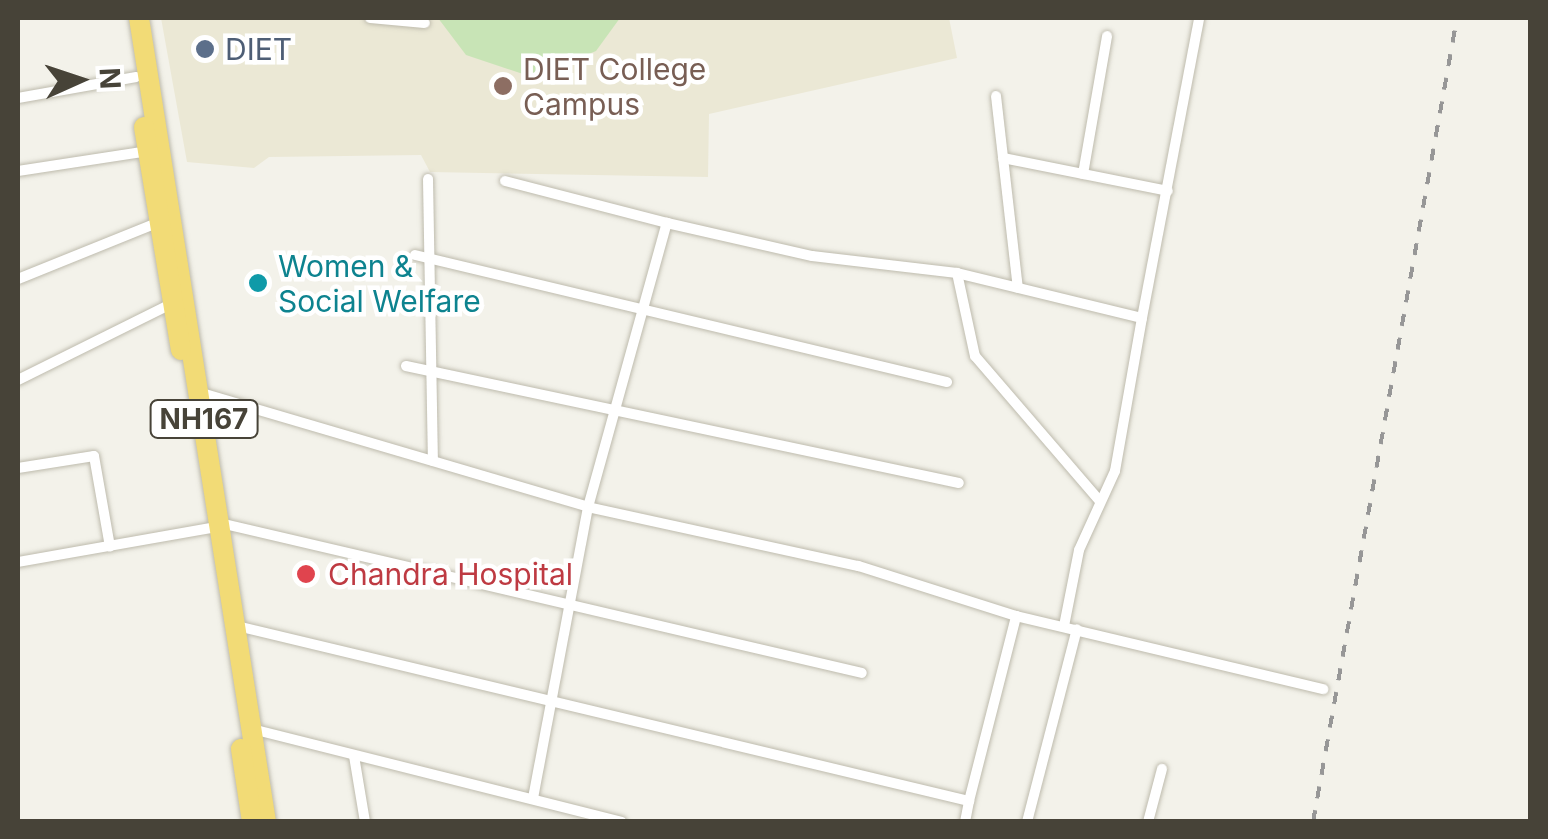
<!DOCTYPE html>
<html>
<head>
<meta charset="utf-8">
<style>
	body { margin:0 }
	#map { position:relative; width:1548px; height:839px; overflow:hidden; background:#f3f2ea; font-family:Inter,sans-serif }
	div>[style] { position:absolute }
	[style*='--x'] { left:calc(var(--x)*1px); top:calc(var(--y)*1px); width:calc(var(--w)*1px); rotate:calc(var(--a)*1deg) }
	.education>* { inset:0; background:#ebe8d5 }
	.green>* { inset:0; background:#c8e4b6 }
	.roads { filter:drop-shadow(0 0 2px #bebbad) drop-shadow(0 0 2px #bebbad) }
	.street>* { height:10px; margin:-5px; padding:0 5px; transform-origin:5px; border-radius:5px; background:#fff }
	.highway>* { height:20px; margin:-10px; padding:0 10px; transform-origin:10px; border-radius:10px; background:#f2db76 }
	.rail>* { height:4px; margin-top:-2px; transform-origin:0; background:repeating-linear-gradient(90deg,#979797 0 12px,transparent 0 24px) }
	.dots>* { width:28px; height:28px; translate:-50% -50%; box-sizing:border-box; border:5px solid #fff; border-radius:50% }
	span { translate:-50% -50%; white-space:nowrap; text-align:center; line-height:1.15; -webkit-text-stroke:9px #fff; paint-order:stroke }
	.shield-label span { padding:2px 8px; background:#fff; border:2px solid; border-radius:8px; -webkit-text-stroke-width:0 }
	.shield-label { font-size:28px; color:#474338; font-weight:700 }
	.service-label { font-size:30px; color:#4e5e75 }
	.left { translate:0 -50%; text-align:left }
	.education-label { font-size:30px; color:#785e54 }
	.culture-label { font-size:30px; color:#0d838f }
	.health-label { font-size:30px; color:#be3a42 }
	.frame { position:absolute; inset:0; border:20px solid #474338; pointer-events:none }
	.north { position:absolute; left:30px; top:30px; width:100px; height:100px; -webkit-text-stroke:8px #fff; paint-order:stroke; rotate:87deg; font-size:28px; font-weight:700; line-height:40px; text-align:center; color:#474338 }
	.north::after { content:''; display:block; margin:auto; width:35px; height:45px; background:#474338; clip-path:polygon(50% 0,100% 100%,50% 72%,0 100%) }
</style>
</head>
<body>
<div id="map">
	<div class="education">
		<i style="clip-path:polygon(161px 18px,949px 18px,957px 58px,709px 114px,708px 177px,430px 172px,421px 155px,269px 157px,254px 168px,187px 162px)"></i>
	</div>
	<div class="green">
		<i style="clip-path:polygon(438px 18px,620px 18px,596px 51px,532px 77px,466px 55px)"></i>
	</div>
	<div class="roads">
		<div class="street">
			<i style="--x:370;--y:18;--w:55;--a:5.2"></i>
			<i style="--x:996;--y:96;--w:193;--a:83.5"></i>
			<i style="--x:18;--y:98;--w:120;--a:-10.1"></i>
			<i style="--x:1003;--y:158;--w:168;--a:11.3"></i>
			<i style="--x:18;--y:171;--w:132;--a:-8.7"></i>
			<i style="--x:1083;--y:174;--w:140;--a:-80.1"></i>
			<i style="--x:428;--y:179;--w:282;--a:89"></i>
			<i style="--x:505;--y:181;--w:167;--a:14.5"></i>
			<i style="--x:415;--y:255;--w:547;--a:13.43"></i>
			<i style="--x:957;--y:273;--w:190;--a:13.7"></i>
			<i style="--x:1142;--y:318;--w:305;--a:-79.2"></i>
			<i style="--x:18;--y:279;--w:152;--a:-22"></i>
			<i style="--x:406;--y:366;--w:565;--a:11.95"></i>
			<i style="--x:18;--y:380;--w:173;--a:-26.4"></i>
			<i style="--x:198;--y:392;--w:407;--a:16.4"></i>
			<i style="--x:588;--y:507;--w:297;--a:100.7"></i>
			<i style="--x:18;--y:468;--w:77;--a:-9"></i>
			<i style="--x:94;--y:456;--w:92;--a:80"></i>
			<i style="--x:220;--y:523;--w:659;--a:13.15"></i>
			<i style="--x:18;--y:562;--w:195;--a:-10"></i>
			<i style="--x:1016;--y:616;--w:316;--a:13.4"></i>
			<i style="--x:237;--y:626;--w:753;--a:13.45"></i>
			<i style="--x:969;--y:801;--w:191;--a:-75.7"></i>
			<i style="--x:1016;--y:616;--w:166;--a:-162.4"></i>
			<i style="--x:858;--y:566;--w:276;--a:-167.7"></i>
			<i style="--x:588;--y:507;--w:295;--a:-74.5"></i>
			<i style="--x:667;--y:223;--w:149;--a:12.8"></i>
			<i style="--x:812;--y:256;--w:146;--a:6.7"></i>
			<i style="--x:957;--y:273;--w:85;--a:77.8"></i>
			<i style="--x:975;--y:356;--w:190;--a:49.3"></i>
			<i style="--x:1064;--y:626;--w:77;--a:-78.8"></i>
			<i style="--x:1079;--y:550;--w:87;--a:-65.5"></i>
			<i style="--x:1115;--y:471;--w:155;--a:-80"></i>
			<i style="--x:252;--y:729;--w:381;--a:14.1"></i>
			<i style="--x:354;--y:756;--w:67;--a:80.5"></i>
			<i style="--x:965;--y:822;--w:21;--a:-79"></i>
			<i style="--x:1027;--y:822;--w:199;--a:-75.5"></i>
			<i style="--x:1148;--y:822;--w:55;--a:-75.2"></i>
		</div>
		<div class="highway">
			<i style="--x:139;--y:18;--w:814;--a:81.02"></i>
			<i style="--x:144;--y:127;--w:226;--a:80.6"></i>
			<i style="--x:241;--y:749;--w:74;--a:81.4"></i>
		</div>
	</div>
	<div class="rail">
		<i style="--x:1313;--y:822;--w:817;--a:-79.85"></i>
	</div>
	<div class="dots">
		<i style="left:205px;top:49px;background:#5c6f8a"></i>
		<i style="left:503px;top:86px;background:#8d6e63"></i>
		<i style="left:258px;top:283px;background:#0f9aa8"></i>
		<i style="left:306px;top:574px;background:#e0444e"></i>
	</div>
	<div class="shield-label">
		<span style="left:204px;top:419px">NH167</span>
	</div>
	<div class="service-label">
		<span class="left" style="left:225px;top:49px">DIET</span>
	</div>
	<div class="education-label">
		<span class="left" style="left:523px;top:86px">DIET College<br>Campus</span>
	</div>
	<div class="culture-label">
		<span class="left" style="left:278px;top:283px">Women &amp;<br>Social Welfare</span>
	</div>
	<div class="health-label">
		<span class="left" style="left:328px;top:574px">Chandra Hospital</span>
	</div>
	<div class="frame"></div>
	<div class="north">N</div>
</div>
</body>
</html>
